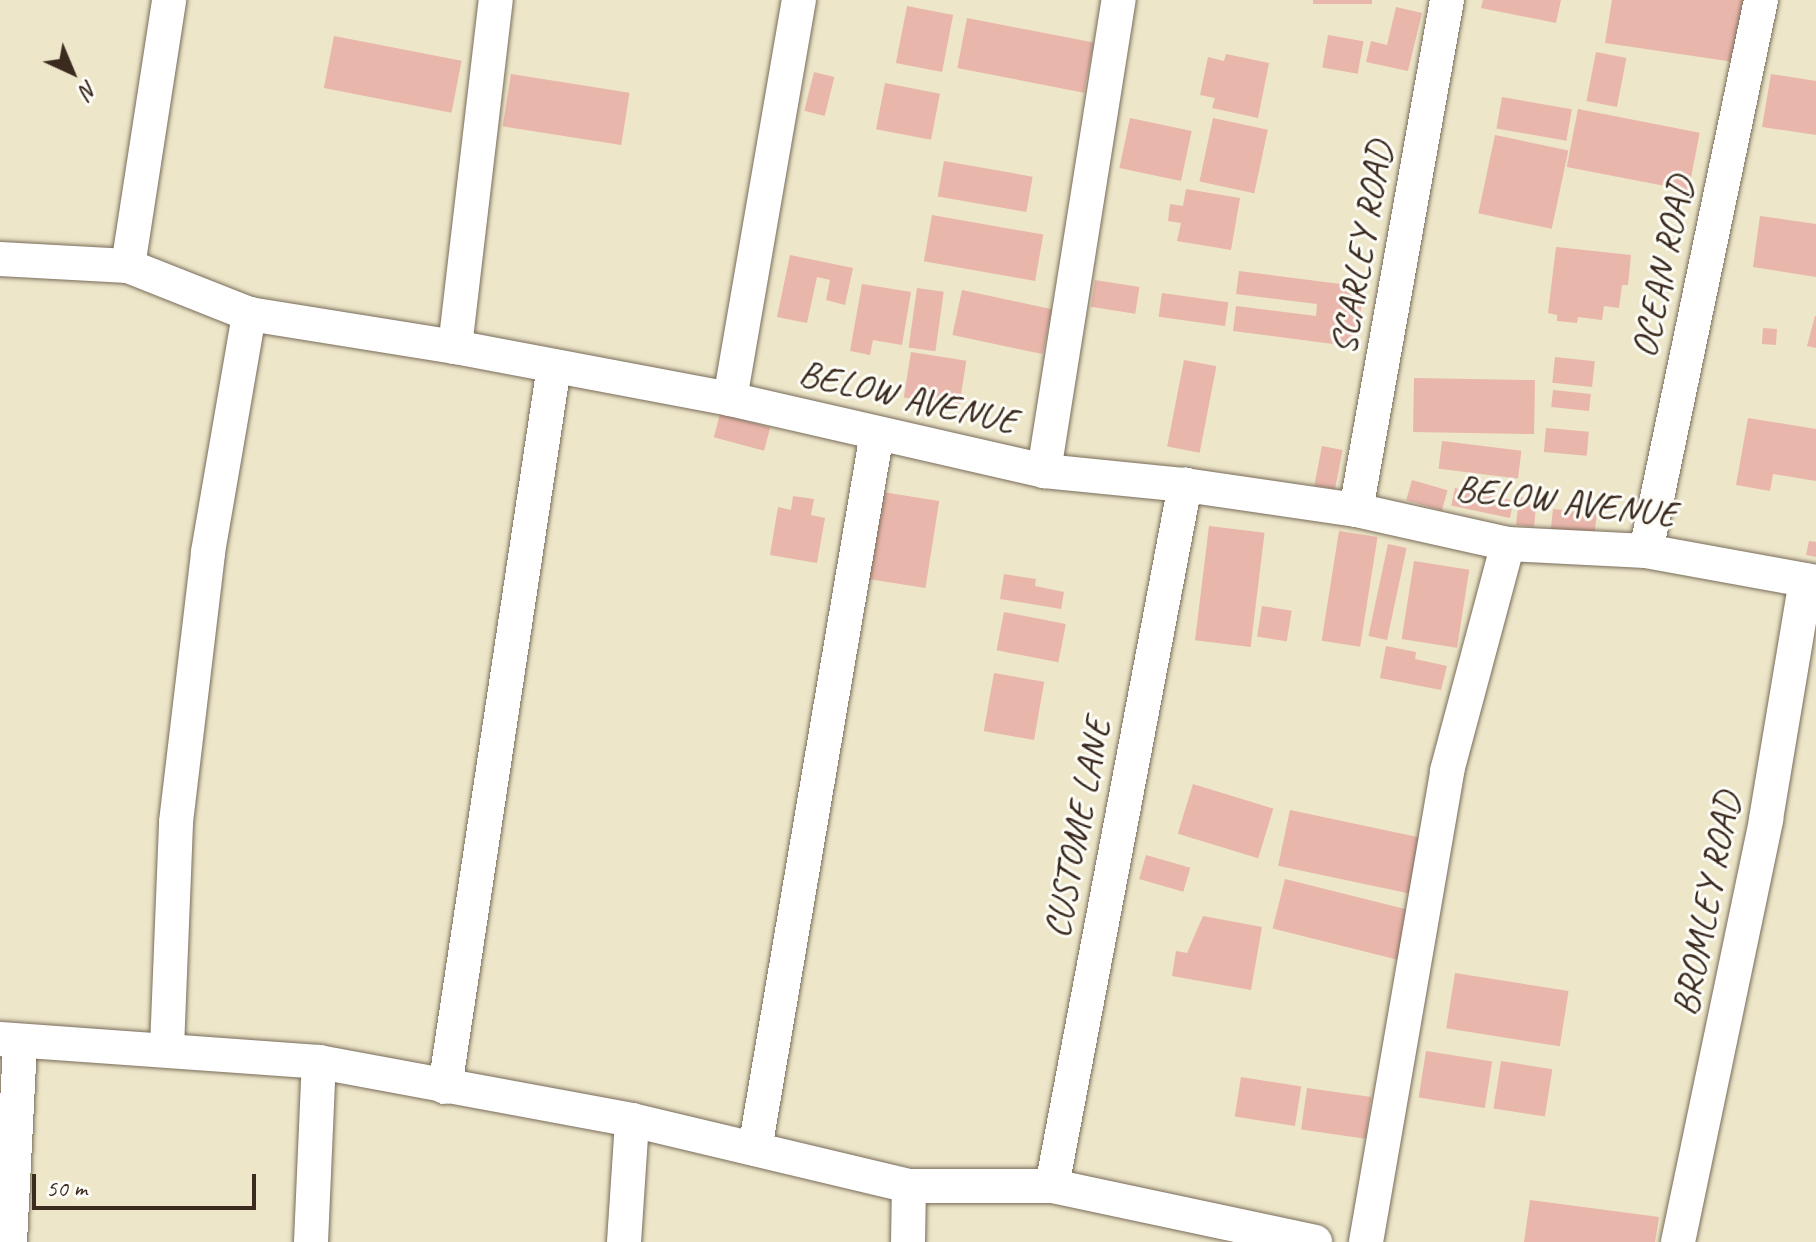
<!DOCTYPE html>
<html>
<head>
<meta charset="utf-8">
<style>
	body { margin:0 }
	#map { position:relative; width:1816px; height:1242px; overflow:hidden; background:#ede6c9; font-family:Caveat,sans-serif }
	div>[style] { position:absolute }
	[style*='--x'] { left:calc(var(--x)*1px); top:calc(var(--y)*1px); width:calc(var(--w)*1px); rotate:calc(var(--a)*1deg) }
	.building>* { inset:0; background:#e9b6ab; transform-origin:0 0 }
	.roads { filter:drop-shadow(0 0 2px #796c5a) drop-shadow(0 0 2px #796c5a) }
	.minor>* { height:34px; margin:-17px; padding:0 17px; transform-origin:17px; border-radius:17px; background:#fff }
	span { translate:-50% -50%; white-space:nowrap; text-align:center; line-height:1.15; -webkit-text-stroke:6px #fdfcf7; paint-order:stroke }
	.street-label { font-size:38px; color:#3b2a1e }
	.north { position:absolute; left:32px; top:32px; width:80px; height:80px; -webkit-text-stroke:6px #fdfcf7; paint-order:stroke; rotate:136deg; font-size:22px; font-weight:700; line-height:32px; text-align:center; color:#3b2a1e }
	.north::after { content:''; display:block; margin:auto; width:28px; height:36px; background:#3b2a1e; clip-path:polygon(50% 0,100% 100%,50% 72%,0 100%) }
	.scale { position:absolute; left:32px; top:1174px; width:224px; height:36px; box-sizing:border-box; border:4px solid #3b2a1e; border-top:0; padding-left:10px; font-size:24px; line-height:28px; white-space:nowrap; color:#3b2a1e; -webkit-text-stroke:6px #fdfcf7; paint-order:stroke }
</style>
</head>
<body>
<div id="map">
	<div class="building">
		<i style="left:1313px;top:0;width:59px;height:4px"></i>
		<i style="clip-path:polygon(1483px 0,1561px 0,1556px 23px,1481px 8px)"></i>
		<i style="clip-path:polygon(1612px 0,1744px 0,1734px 62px,1605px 43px)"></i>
		<i style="left:907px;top:6px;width:47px;height:58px;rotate:11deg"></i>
		<i style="clip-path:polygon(1396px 7px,1422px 13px,1408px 71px,1366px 62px,1371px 41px,1387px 45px)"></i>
		<i style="left:967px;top:18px;width:129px;height:51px;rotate:11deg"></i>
		<i style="left:1328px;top:35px;width:36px;height:33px;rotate:10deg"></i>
		<i style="left:334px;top:36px;width:130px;height:53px;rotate:11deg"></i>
		<i style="left:1596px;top:52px;width:31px;height:50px;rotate:11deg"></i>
		<i style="clip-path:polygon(1226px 54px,1269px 63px,1258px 118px,1212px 108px,1215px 98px,1200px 95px,1208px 57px,1224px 61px)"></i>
		<i style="left:814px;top:72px;width:21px;height:40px;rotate:14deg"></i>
		<i style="left:511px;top:74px;width:120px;height:53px;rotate:9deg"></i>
		<i style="clip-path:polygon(1771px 74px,1816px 81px,1816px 135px,1762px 127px)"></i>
		<i style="left:885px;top:83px;width:56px;height:47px;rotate:11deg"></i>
		<i style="left:1502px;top:97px;width:71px;height:32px;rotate:10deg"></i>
		<i style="left:1578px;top:109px;width:124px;height:59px;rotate:11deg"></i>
		<i style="left:1130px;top:118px;width:63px;height:51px;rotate:12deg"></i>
		<i style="left:1213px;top:118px;width:56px;height:65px;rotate:12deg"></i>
		<i style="left:1495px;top:135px;width:75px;height:80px;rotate:12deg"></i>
		<i style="left:944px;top:161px;width:90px;height:36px;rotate:10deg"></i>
		<i style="clip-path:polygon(1186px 189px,1240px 198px,1231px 250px,1177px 241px,1181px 223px,1168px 221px,1170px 204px,1183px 206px)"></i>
		<i style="left:932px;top:215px;width:113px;height:47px;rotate:10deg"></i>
		<i style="clip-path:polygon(1760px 216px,1816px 224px,1816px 277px,1753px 267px)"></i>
		<i style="clip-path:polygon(1556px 247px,1631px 255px,1628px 285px,1622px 285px,1619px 308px,1604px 306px,1602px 320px,1578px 317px,1577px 323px,1557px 321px,1557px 315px,1548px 313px)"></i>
		<i style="clip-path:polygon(790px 255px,853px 268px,845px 305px,826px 300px,830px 280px,817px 277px,807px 323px,777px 317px)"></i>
		<i style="clip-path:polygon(1239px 271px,1364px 287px,1356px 347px,1233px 331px,1236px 306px,1316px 316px,1317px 304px,1236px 294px)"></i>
		<i style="left:1095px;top:280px;width:45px;height:27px;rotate:9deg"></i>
		<i style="clip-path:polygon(862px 284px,911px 292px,902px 345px,873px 340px,870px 355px,850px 351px)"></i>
		<i style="left:917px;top:288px;width:27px;height:60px;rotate:8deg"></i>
		<i style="left:962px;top:290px;width:92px;height:46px;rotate:12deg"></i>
		<i style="left:1162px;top:293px;width:67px;height:24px;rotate:8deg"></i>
		<i style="clip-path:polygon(1815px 316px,1816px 316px,1816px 348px,1807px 346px)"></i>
		<i style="left:1763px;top:328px;width:14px;height:16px;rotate:4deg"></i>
		<i style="left:911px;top:352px;width:56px;height:46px;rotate:9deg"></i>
		<i style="left:1555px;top:357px;width:40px;height:26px;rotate:6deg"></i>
		<i style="left:1184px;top:360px;width:33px;height:88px;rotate:11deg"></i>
		<i style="left:1414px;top:378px;width:121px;height:54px;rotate:1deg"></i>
		<i style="left:1553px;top:390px;width:38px;height:17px;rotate:6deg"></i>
		<i style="left:720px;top:414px;width:52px;height:24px;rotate:15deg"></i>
		<i style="clip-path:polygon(1748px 418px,1816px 429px,1816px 481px,1773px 474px,1770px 491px,1736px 485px)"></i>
		<i style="left:1546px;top:428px;width:43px;height:24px;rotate:5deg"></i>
		<i style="left:1442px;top:441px;width:80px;height:28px;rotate:7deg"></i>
		<i style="left:1322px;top:446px;width:21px;height:40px;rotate:11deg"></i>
		<i style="left:1412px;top:480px;width:37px;height:21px;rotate:16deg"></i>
		<i style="left:1455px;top:488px;width:60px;height:18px;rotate:12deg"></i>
		<i style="left:876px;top:491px;width:64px;height:88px;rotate:9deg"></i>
		<i style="clip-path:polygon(793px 496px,814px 499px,811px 515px,825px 518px,817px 563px,770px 555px,778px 507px,791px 510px)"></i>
		<i style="left:1519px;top:497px;width:18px;height:28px;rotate:6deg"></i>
		<i style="left:1553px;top:509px;width:44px;height:20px;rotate:6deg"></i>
		<i style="left:1209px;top:526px;width:56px;height:115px;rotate:7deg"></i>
		<i style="left:1339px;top:531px;width:39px;height:111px;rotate:9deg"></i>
		<i style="clip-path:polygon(1809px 541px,1816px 542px,1816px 557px,1806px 555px)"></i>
		<i style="left:1388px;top:544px;width:19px;height:94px;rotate:12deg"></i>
		<i style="left:1414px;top:561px;width:56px;height:79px;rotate:9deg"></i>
		<i style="clip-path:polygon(1004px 574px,1036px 579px,1035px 586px,1064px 592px,1061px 609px,1000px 599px)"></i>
		<i style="left:1262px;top:606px;width:30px;height:31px;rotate:9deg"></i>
		<i style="left:1004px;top:612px;width:63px;height:39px;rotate:11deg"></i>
		<i style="clip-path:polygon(1386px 646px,1416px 652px,1415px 659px,1447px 666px,1441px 690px,1380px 678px)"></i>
		<i style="left:994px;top:673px;width:51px;height:59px;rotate:10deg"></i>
		<i style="left:1193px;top:784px;width:84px;height:52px;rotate:17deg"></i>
		<i style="left:1290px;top:810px;width:134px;height:57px;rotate:12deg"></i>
		<i style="left:1146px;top:855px;width:46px;height:25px;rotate:16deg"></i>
		<i style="left:1285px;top:879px;width:135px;height:51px;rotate:14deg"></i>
		<i style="clip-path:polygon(1203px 916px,1262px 927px,1251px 990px,1172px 976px,1176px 951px,1187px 953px)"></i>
		<i style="left:1455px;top:973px;width:115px;height:56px;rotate:9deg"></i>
		<i style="left:1426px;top:1051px;width:67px;height:47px;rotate:9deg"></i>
		<i style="left:1501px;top:1061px;width:52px;height:48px;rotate:9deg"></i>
		<i style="left:1241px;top:1077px;width:61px;height:40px;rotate:9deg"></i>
		<i style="left:1307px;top:1088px;width:65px;height:42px;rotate:8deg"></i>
		<i style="clip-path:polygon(1530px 1200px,1659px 1217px,1655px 1242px,1524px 1242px)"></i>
	</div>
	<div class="roads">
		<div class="minor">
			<i style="--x:0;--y:259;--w:128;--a:3.1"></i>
			<i style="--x:128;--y:266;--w:130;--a:21.6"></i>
			<i style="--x:249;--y:314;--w:209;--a:9.1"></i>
			<i style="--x:455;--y:347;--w:280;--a:10.7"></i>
			<i style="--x:730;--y:399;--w:322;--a:12.9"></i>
			<i style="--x:1044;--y:471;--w:142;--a:5.7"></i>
			<i style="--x:1185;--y:485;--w:173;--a:8.3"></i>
			<i style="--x:1356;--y:510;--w:156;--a:12.6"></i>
			<i style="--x:1508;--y:544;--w:138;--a:2.9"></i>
			<i style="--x:1646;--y:551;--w:173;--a:10.3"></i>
			<i style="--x:128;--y:266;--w:269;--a:-81.2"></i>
			<i style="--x:455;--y:347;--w:349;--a:-83.3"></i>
			<i style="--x:730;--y:399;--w:405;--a:-80.2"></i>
			<i style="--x:1044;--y:471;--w:477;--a:-81"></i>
			<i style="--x:1356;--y:510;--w:518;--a:-79.88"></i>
			<i style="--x:1646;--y:551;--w:563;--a:-78.21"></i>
			<i style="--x:0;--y:1039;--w:320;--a:4.1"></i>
			<i style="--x:319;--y:1062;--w:318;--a:10.5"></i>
			<i style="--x:632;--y:1120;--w:285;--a:13.4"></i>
			<i style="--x:909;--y:1186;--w:143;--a:0"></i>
			<i style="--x:1052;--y:1186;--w:269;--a:12"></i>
			<i style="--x:167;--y:1048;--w:226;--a:-87.7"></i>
			<i style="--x:176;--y:822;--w:272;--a:-83.2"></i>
			<i style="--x:208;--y:552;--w:242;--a:-80.2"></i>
			<i style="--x:445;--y:1087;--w:729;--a:-81.4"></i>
			<i style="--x:755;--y:1149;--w:726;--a:-80.33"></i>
			<i style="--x:1052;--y:1186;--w:714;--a:-79.26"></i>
			<i style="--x:10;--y:1242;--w:200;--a:-87.1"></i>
			<i style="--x:311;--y:1242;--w:180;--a:-87.5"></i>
			<i style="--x:624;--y:1242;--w:122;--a:-86.2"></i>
			<i style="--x:908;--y:1242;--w:56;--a:-89"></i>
			<i style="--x:1366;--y:1242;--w:478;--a:-80.2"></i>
			<i style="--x:1447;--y:771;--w:235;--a:-75"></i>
			<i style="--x:1678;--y:1242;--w:432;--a:-78.2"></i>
			<i style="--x:1766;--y:819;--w:242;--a:-80.5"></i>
		</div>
	</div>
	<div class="street-label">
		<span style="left:1361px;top:248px;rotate:-80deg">SCARLEY ROAD</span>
		<span style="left:1662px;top:267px;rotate:-78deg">OCEAN ROAD</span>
		<span style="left:908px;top:397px;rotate:13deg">BELOW AVENUE</span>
		<span style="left:1566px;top:501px;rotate:7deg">BELOW AVENUE</span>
		<span style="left:1077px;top:828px;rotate:-79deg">CUSTOME LANE</span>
		<span style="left:1706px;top:904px;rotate:-79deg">BROMLEY ROAD</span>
	</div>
	<div class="north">N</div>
	<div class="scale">50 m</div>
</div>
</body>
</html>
